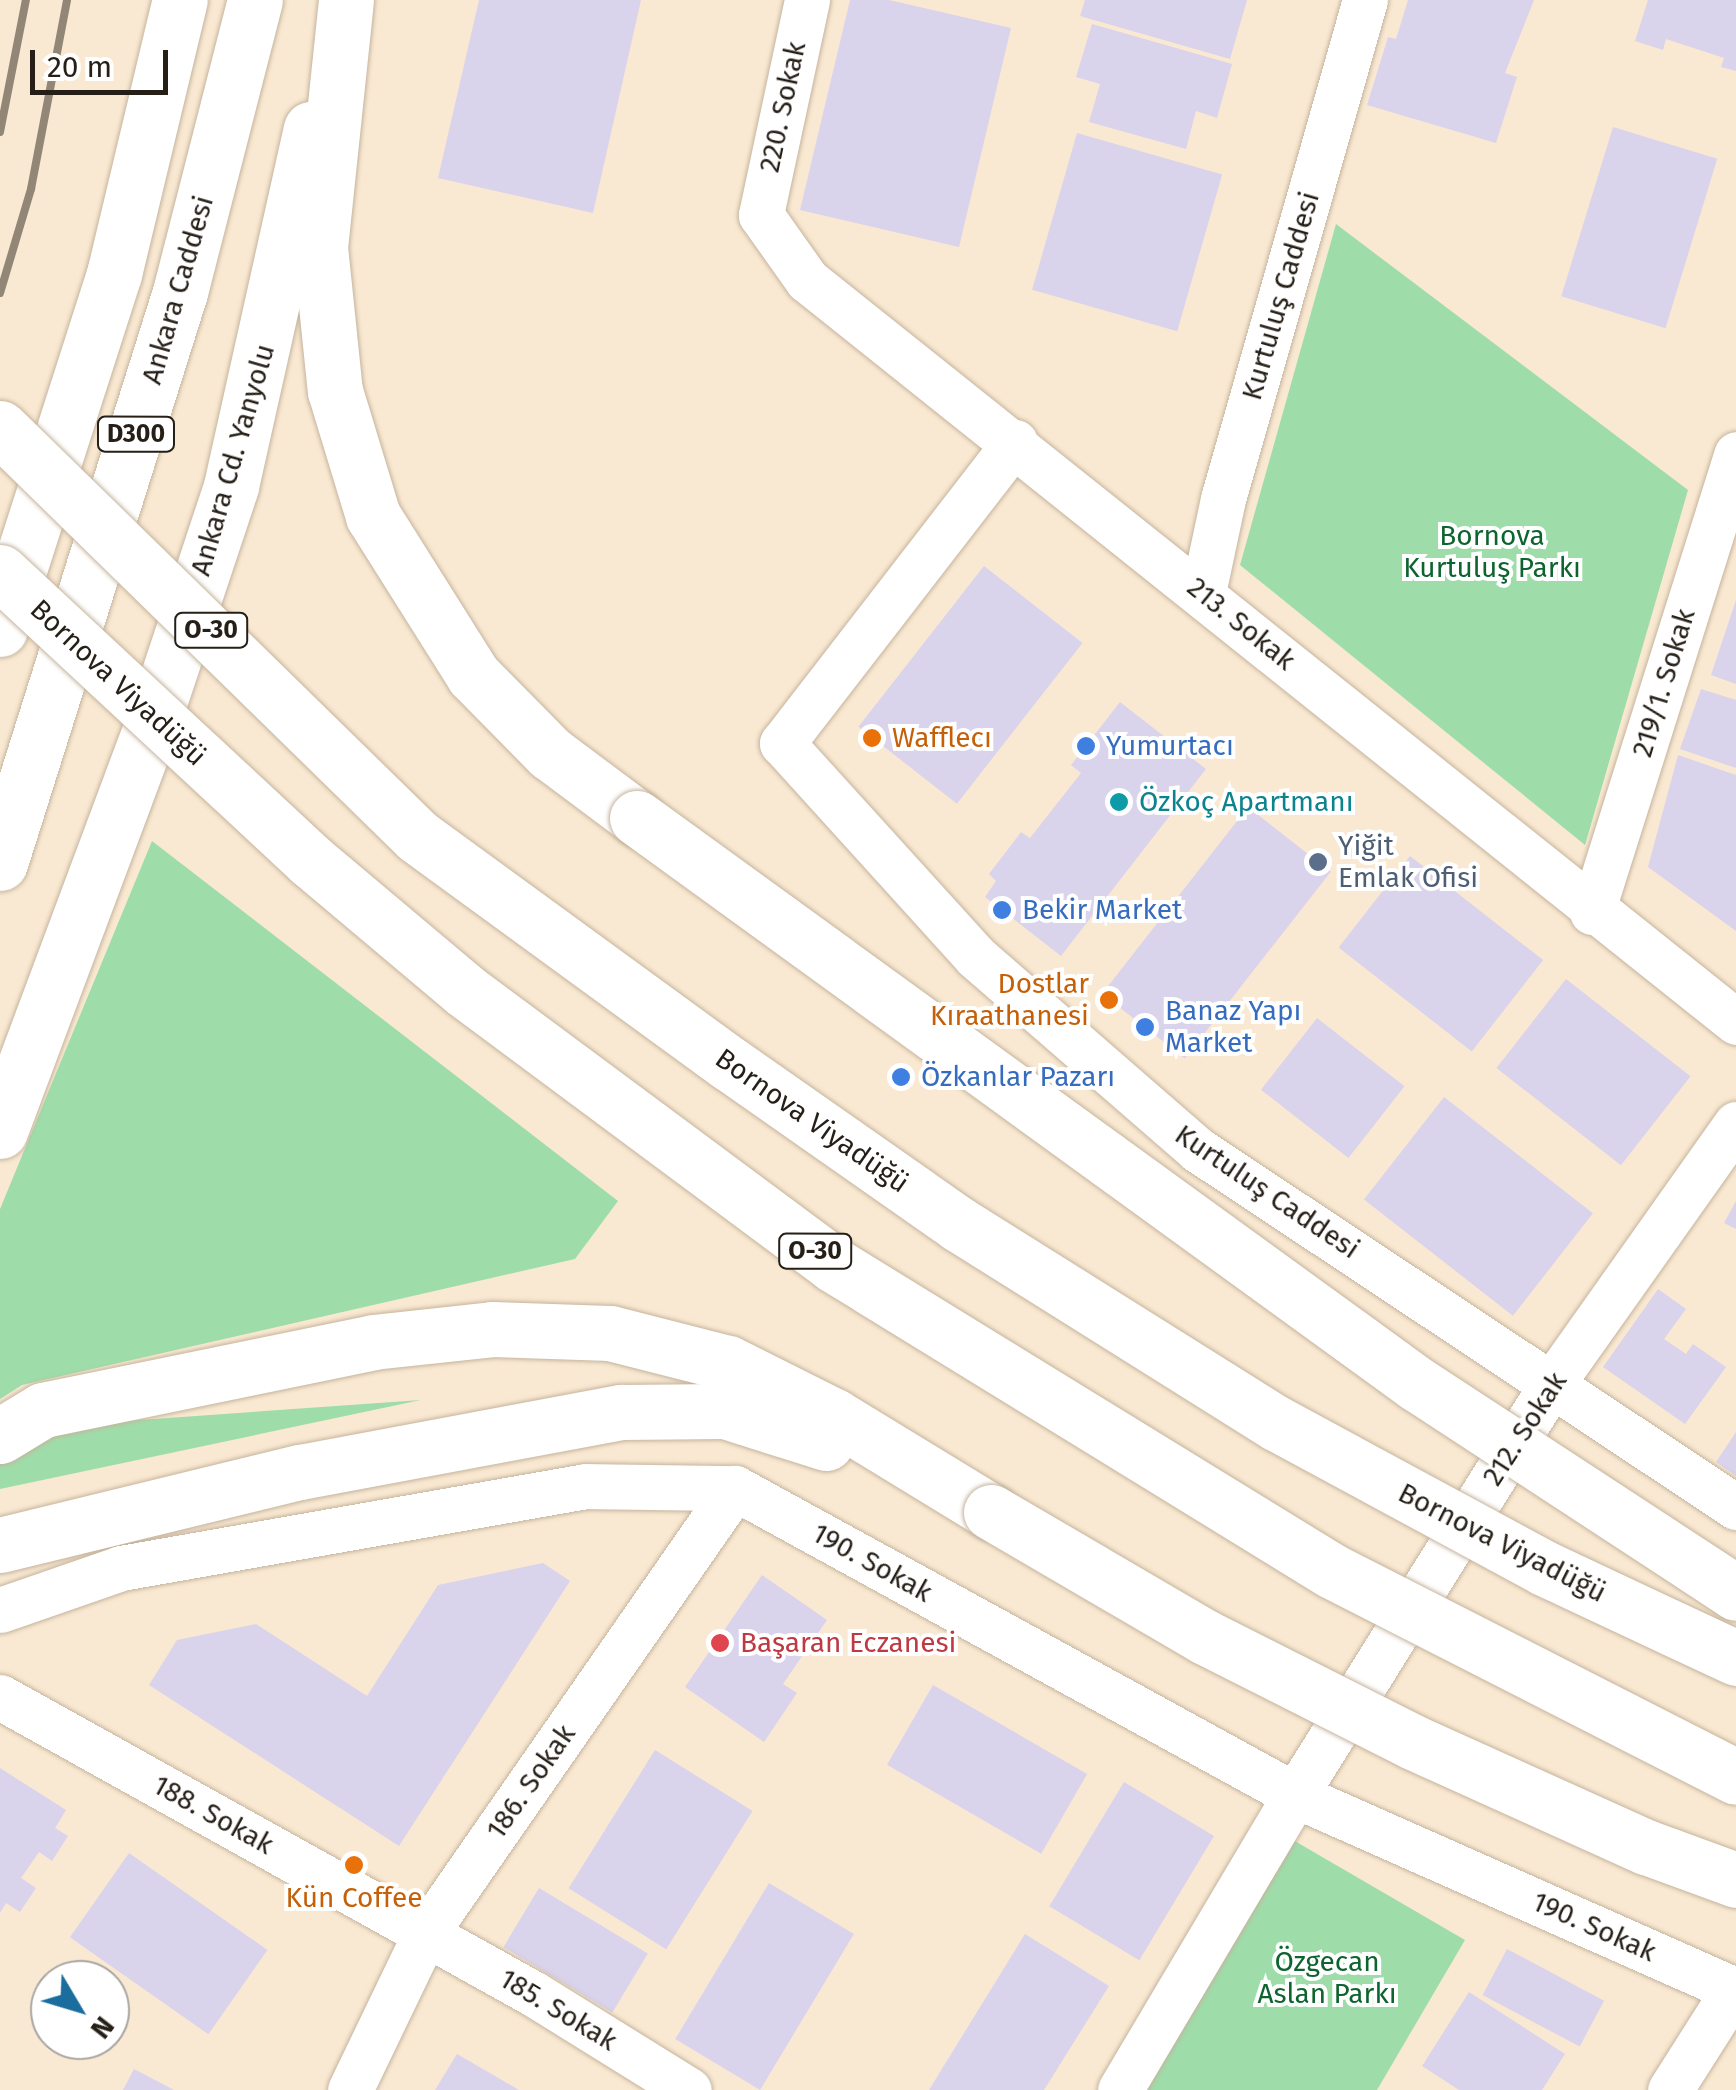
<!DOCTYPE html>
<html>
<head>
<meta charset="utf-8">
<style>
	body { margin:0 }
	#map { position:relative; width:1736px; height:2090px; overflow:hidden; background:#fae9d2; font-family:"Fira Sans",sans-serif }
	div>[style] { position:absolute }
	[style*='--x'] { left:calc(var(--x)*1px); top:calc(var(--y)*1px); width:calc(var(--w)*1px); rotate:calc(var(--a)*1deg) }
	.green>* { inset:0; background:#9eddaa }
	.building>* { inset:0; background:#d9d3ec; transform-origin:0 0 }
	.roads { filter:drop-shadow(0 0 2px #c5b49e) drop-shadow(0 0 2px #c5b49e) }
	.street>* { height:45px; margin:-22.5px; padding:0 22.5px; transform-origin:22.5px; border-radius:22.5px; background:#fff }
	.primary>* { height:55px; margin:-27.5px; padding:0 27.5px; transform-origin:27.5px; border-radius:27.5px; background:#fff }
	.highway>* { height:55px; margin:-27.5px; padding:0 27.5px; transform-origin:27.5px; border-radius:27.5px; background:#fff }
	.rail>* { height:8px; margin:-4px; padding:0 4px; transform-origin:4px; border-radius:4px; background:#928676 }
	.bridges { filter:drop-shadow(0 0 2px #c5b49e) drop-shadow(0 0 2px #c5b49e) }
	.highway-bridge>* { height:55px; margin:-27.5px; padding:0 27.5px; transform-origin:27.5px; border-radius:27.5px; background:#fff }
	.dots>* { width:28px; height:28px; translate:-50% -50%; box-sizing:border-box; border:5px solid #fff; border-radius:50% }
	span { translate:-50% -50%; white-space:nowrap; text-align:center; line-height:1.15; -webkit-text-stroke:8px #fff; paint-order:stroke }
	.shield-label span { padding:2px 8px; background:#fff; border:2px solid; border-radius:8px; -webkit-text-stroke-width:0 }
	.shield-label { font-size:25px; color:#251f17; font-weight:700 }
	.street-label { font-size:28px; color:#251f17 }
	.park-label { font-size:28px; color:#0e642e }
	.food-label { font-size:28px; color:#c56008 }
	.left { translate:0 -50%; text-align:left }
	.right { translate:-100% -50%; text-align:right }
	.shop-label { font-size:28px; color:#366cbe }
	.culture-label { font-size:28px; color:#0d838f }
	.service-label { font-size:28px; color:#4e5e75 }
	.health-label { font-size:28px; color:#be3a42 }
	.north { position:absolute; left:30px; top:1960px; width:100px; height:100px; box-sizing:border-box; background:#fff; border:2px solid #a8a5a2; border-radius:50%; rotate:128deg; font-size:28px; font-weight:700; line-height:40px; text-align:center; color:#251f17 }
	.north::after { content:''; display:block; margin:auto; width:35px; height:45px; background:#1b6d9e; clip-path:polygon(50% 0,100% 100%,50% 72%,0 100%) }
	.scale { position:absolute; left:30px; top:50px; width:138px; height:45px; box-sizing:border-box; border:5px solid #251f17; border-top:0; padding-left:12px; font-size:30px; line-height:35px; white-space:nowrap; color:#251f17; -webkit-text-stroke:8px #fff; paint-order:stroke }
</style>
</head>
<body>
<div id="map">
	<div class="green">
		<i style="clip-path:polygon(1336px 224px,1688px 490px,1585px 845px,1240px 565px)"></i>
		<i style="clip-path:polygon(152px 841px,618px 1201px,575px 1259px,22px 1385px,0 1399px,0 1209px)"></i>
		<i style="clip-path:polygon(421px 1400px,0 1489px,0 1453px,40px 1427px)"></i>
		<i style="clip-path:polygon(1293px 1840px,1465px 1940px,1377px 2090px,1147px 2090px)"></i>
	</div>
	<div class="building">
		<i style="clip-path:polygon(479px 0,641px 0,593px 213px,438px 178px)"></i>
		<i style="clip-path:polygon(850px 0,889px 0,1011px 28px,959px 247px,800px 210px)"></i>
		<i style="clip-path:polygon(1085px 0,1247px 0,1230px 59px,1080px 16px)"></i>
		<i style="clip-path:polygon(1408px 0,1534px 0,1505px 73px,1517px 77px,1496px 143px,1367px 105px,1388px 37px,1396px 39px)"></i>
		<i style="clip-path:polygon(1648px 0,1736px 0,1736px 71px,1721px 67px,1724px 58px,1666px 39px,1663px 50px,1635px 41px)"></i>
		<i style="clip-path:polygon(1092px 24px,1232px 64px,1217px 118px,1196px 111px,1186px 149px,1089px 122px,1100px 84px,1076px 77px)"></i>
		<i style="left:1613px;top:127px;width:109px;height:177px;rotate:17deg"></i>
		<i style="left:1077px;top:133px;width:151px;height:163px;rotate:16deg"></i>
		<i style="left:984px;top:566px;width:125px;height:204px;rotate:38deg"></i>
		<i style="clip-path:polygon(1736px 600px,1736px 684px,1711px 675px)"></i>
		<i style="clip-path:polygon(1701px 689px,1736px 700px,1736px 768px,1680px 749px)"></i>
		<i style="clip-path:polygon(1120px 702px,1206px 769px,1061px 956px,985px 897px,996px 881px,989px 874px,1021px 832px,1030px 838px,1081px 773px,1071px 765px)"></i>
		<i style="clip-path:polygon(1678px 755px,1736px 775px,1736px 931px,1648px 867px)"></i>
		<i style="left:1248px;top:807px;width:105px;height:237px;rotate:38deg"></i>
		<i style="left:1410px;top:856px;width:169px;height:116px;rotate:38deg"></i>
		<i style="left:1566px;top:979px;width:158px;height:113px;rotate:38deg"></i>
		<i style="left:1317px;top:1018px;width:111px;height:91px;rotate:38deg"></i>
		<i style="left:1444px;top:1097px;width:189px;height:130px;rotate:38deg"></i>
		<i style="clip-path:polygon(1736px 1201px,1736px 1229px,1724px 1223px)"></i>
		<i style="clip-path:polygon(1658px 1289px,1686px 1309px,1664px 1339px,1686px 1354px,1693px 1344px,1726px 1367px,1685px 1424px,1603px 1367px)"></i>
		<i style="clip-path:polygon(1736px 1432px,1736px 1476px,1716px 1462px)"></i>
		<i style="clip-path:polygon(543px 1563px,570px 1581px,399px 1846px,149px 1685px,177px 1640px,256px 1624px,367px 1696px,438px 1585px)"></i>
		<i style="clip-path:polygon(762px 1575px,827px 1620px,783px 1684px,797px 1693px,764px 1742px,685px 1687px)"></i>
		<i style="left:933px;top:1685px;width:178px;height:92px;rotate:30deg"></i>
		<i style="left:655px;top:1750px;width:115px;height:163px;rotate:32deg"></i>
		<i style="clip-path:polygon(0 1768px,66px 1810px,55px 1828px,68px 1836px,52px 1861px,39px 1852px,21px 1878px,36px 1888px,20px 1912px,6px 1903px,0 1913px)"></i>
		<i style="left:1124px;top:1782px;width:105px;height:145px;rotate:31deg"></i>
		<i style="left:129px;top:1853px;width:169px;height:103px;rotate:35deg"></i>
		<i style="left:769px;top:1883px;width:99px;height:182px;rotate:31deg"></i>
		<i style="left:539px;top:1888px;width:127px;height:69px;rotate:31deg"></i>
		<i style="clip-path:polygon(1025px 1934px,1109px 1986px,1044px 2090px,929px 2090px)"></i>
		<i style="left:1507px;top:1949px;width:110px;height:52px;rotate:28deg"></i>
		<i style="clip-path:polygon(1469px 1992px,1565px 2054px,1542px 2090px,1459px 2090px,1422px 2066px)"></i>
		<i style="clip-path:polygon(457px 2054px,519px 2090px,435px 2090px)"></i>
		<i style="clip-path:polygon(134px 2069px,174px 2090px,123px 2090px)"></i>
	</div>
	<div class="roads">
		<div class="street">
			<i style="--x:807;--y:0;--w:220;--a:102.1"></i>
			<i style="--x:761;--y:215;--w:80;--a:54.7"></i>
			<i style="--x:807;--y:280;--w:1189;--a:38.61"></i>
			<i style="--x:1015;--y:442;--w:381;--a:127.7"></i>
			<i style="--x:782;--y:743;--w:289;--a:47.8"></i>
			<i style="--x:976;--y:957;--w:294;--a:41"></i>
			<i style="--x:1198;--y:1150;--w:646;--a:33.57"></i>
			<i style="--x:1203;--y:593;--w:96;--a:-78"></i>
			<i style="--x:1223;--y:499;--w:519;--a:-74.12"></i>
			<i style="--x:1592;--y:912;--w:480;--a:-72.5"></i>
			<i style="--x:0;--y:1610;--w:128;--a:-19.1"></i>
			<i style="--x:121;--y:1568;--w:471;--a:-10"></i>
			<i style="--x:585;--y:1486;--w:150;--a:0.8"></i>
			<i style="--x:735;--y:1488;--w:639;--a:28.73"></i>
			<i style="--x:1295;--y:1795;--w:482;--a:23.9"></i>
			<i style="--x:0;--y:1697;--w:611;--a:29.08"></i>
			<i style="--x:534;--y:1994;--w:182;--a:31.8"></i>
			<i style="--x:350;--y:2090;--w:173;--a:-64.3"></i>
			<i style="--x:425;--y:1934;--w:543;--a:-55.2"></i>
			<i style="--x:1120;--y:2090;--w:343;--a:-59.3"></i>
			<i style="--x:1295;--y:1795;--w:488;--a:-58"></i>
			<i style="--x:1554;--y:1381;--w:315;--a:-54.7"></i>
			<i style="--x:1670;--y:2090;--w:120;--a:-57.6"></i>
		</div>
		<div class="primary">
			<i style="--x:0;--y:1131;--w:422;--a:-69.5"></i>
			<i style="--x:148;--y:736;--w:263;--a:-71.6"></i>
			<i style="--x:231;--y:486;--w:366;--a:-77.4"></i>
		</div>
		<div class="highway">
			<i style="--x:346;--y:0;--w:248;--a:96"></i>
			<i style="--x:320;--y:247;--w:145;--a:84.1"></i>
			<i style="--x:335;--y:391;--w:131;--a:73.1"></i>
			<i style="--x:373;--y:516;--w:188;--a:57.8"></i>
			<i style="--x:473;--y:675;--w:110;--a:45.4"></i>
			<i style="--x:550;--y:753;--w:109;--a:36.8"></i>
			<i style="--x:0;--y:629;--w:373;--a:-72.2"></i>
			<i style="--x:114;--y:274;--w:282;--a:-76.5"></i>
			<i style="--x:0;--y:863;--w:599;--a:-72.5"></i>
			<i style="--x:180;--y:292;--w:301;--a:-75.6"></i>
			<i style="--x:0;--y:1436;--w:50;--a:-31.2"></i>
			<i style="--x:43;--y:1410;--w:337;--a:-11.6"></i>
			<i style="--x:373;--y:1342;--w:120;--a:-6.2"></i>
			<i style="--x:492;--y:1329;--w:118;--a:1.9"></i>
			<i style="--x:610;--y:1333;--w:122;--a:14.3"></i>
			<i style="--x:728;--y:1363;--w:119;--a:26.6"></i>
			<i style="--x:834;--y:1416;--w:184;--a:31.4"></i>
			<i style="--x:0;--y:1545;--w:309;--a:-13.7"></i>
			<i style="--x:300;--y:1472;--w:327;--a:-10.6"></i>
			<i style="--x:621;--y:1412;--w:104;--a:-0.6"></i>
			<i style="--x:725;--y:1411;--w:106;--a:17.6"></i>
		</div>
	</div>
	<div class="rail">
		<i style="--x:0;--y:132;--w:135;--a:-78.9"></i>
		<i style="--x:0;--y:293;--w:109;--a:-73.4"></i>
		<i style="--x:31;--y:189;--w:192;--a:-79.2"></i>
	</div>
	<div class="bridges">
		<div class="highway-bridge">
			<i style="--x:0;--y:428;--w:583;--a:44.37"></i>
			<i style="--x:417;--y:836;--w:387;--a:36.1"></i>
			<i style="--x:730;--y:1064;--w:281;--a:35"></i>
			<i style="--x:960;--y:1225;--w:373;--a:32.1"></i>
			<i style="--x:1276;--y:1423;--w:305;--a:28.4"></i>
			<i style="--x:1544;--y:1568;--w:212;--a:25.1"></i>
			<i style="--x:0;--y:572;--w:425;--a:42.9"></i>
			<i style="--x:311;--y:861;--w:200;--a:40.1"></i>
			<i style="--x:464;--y:990;--w:461;--a:36.6"></i>
			<i style="--x:834;--y:1265;--w:584;--a:31.57"></i>
			<i style="--x:1332;--y:1571;--w:453;--a:27"></i>
			<i style="--x:637;--y:818;--w:964;--a:35.97"></i>
			<i style="--x:1417;--y:1384;--w:381;--a:33.2"></i>
			<i style="--x:991;--y:1512;--w:248;--a:30.3"></i>
			<i style="--x:1205;--y:1637;--w:233;--a:26.8"></i>
			<i style="--x:1413;--y:1742;--w:256;--a:24.3"></i>
			<i style="--x:1646;--y:1847;--w:96;--a:20.1"></i>
		</div>
	</div>
	<div class="dots">
		<i style="left:872px;top:738px;background:#e8710a"></i>
		<i style="left:1086px;top:746px;background:#3f7fe0"></i>
		<i style="left:1119px;top:802px;background:#0f9aa8"></i>
		<i style="left:1318px;top:862px;background:#5c6f8a"></i>
		<i style="left:1002px;top:910px;background:#3f7fe0"></i>
		<i style="left:1109px;top:1000px;background:#e8710a"></i>
		<i style="left:1145px;top:1027px;background:#3f7fe0"></i>
		<i style="left:901px;top:1077px;background:#3f7fe0"></i>
		<i style="left:720px;top:1643px;background:#e0444e"></i>
		<i style="left:354px;top:1865px;background:#e8710a"></i>
	</div>
	<div class="shield-label">
		<span style="left:136px;top:434px">D300</span>
		<span style="left:211px;top:630px">O-30</span>
		<span style="left:815px;top:1251px">O-30</span>
	</div>
	<div class="street-label">
		<span style="left:783px;top:107px;rotate:-78deg">220. Sokak</span>
		<span style="left:178px;top:290px;rotate:-74deg">Ankara Caddesi</span>
		<span style="left:1281px;top:296px;rotate:-74deg">Kurtuluş Caddesi</span>
		<span style="left:233px;top:460px;rotate:-74deg">Ankara Cd. Yanyolu</span>
		<span style="left:1241px;top:624px;rotate:39deg">213. Sokak</span>
		<span style="left:118px;top:683px;rotate:43deg">Bornova Viyadüğü</span>
		<span style="left:1664px;top:683px;rotate:-73deg">219/1. Sokak</span>
		<span style="left:812px;top:1121px;rotate:35deg">Bornova Viyadüğü</span>
		<span style="left:1267px;top:1192px;rotate:34deg">Kurtuluş Caddesi</span>
		<span style="left:1525px;top:1429px;rotate:-57deg">212. Sokak</span>
		<span style="left:1502px;top:1543px;rotate:27deg">Bornova Viyadüğü</span>
		<span style="left:872px;top:1563px;rotate:29deg">190. Sokak</span>
		<span style="left:531px;top:1782px;rotate:-55deg">186. Sokak</span>
		<span style="left:213px;top:1815px;rotate:29deg">188. Sokak</span>
		<span style="left:1594px;top:1927px;rotate:24deg">190. Sokak</span>
		<span style="left:558px;top:2010px;rotate:31deg">185. Sokak</span>
	</div>
	<div class="park-label">
		<span style="left:1492px;top:552px">Bornova<br>Kurtuluş Parkı</span>
		<span style="left:1327px;top:1978px">Özgecan<br>Aslan Parkı</span>
	</div>
	<div class="food-label">
		<span class="left" style="left:892px;top:738px">Wafflecı</span>
		<span class="right" style="left:1089px;top:1000px">Dostlar<br>Kıraathanesi</span>
		<span style="left:354px;top:1898px">Kün Coffee</span>
	</div>
	<div class="shop-label">
		<span class="left" style="left:1106px;top:746px">Yumurtacı</span>
		<span class="left" style="left:1022px;top:910px">Bekir Market</span>
		<span class="left" style="left:1165px;top:1027px">Banaz Yapı<br>Market</span>
		<span class="left" style="left:921px;top:1077px">Özkanlar Pazarı</span>
	</div>
	<div class="culture-label">
		<span class="left" style="left:1139px;top:802px">Özkoç Apartmanı</span>
	</div>
	<div class="service-label">
		<span class="left" style="left:1338px;top:862px">Yiğit<br>Emlak Ofisi</span>
	</div>
	<div class="health-label">
		<span class="left" style="left:740px;top:1643px">Başaran Eczanesi</span>
	</div>
	<div class="north">N</div>
	<div class="scale">20 m</div>
</div>
</body>
</html>
